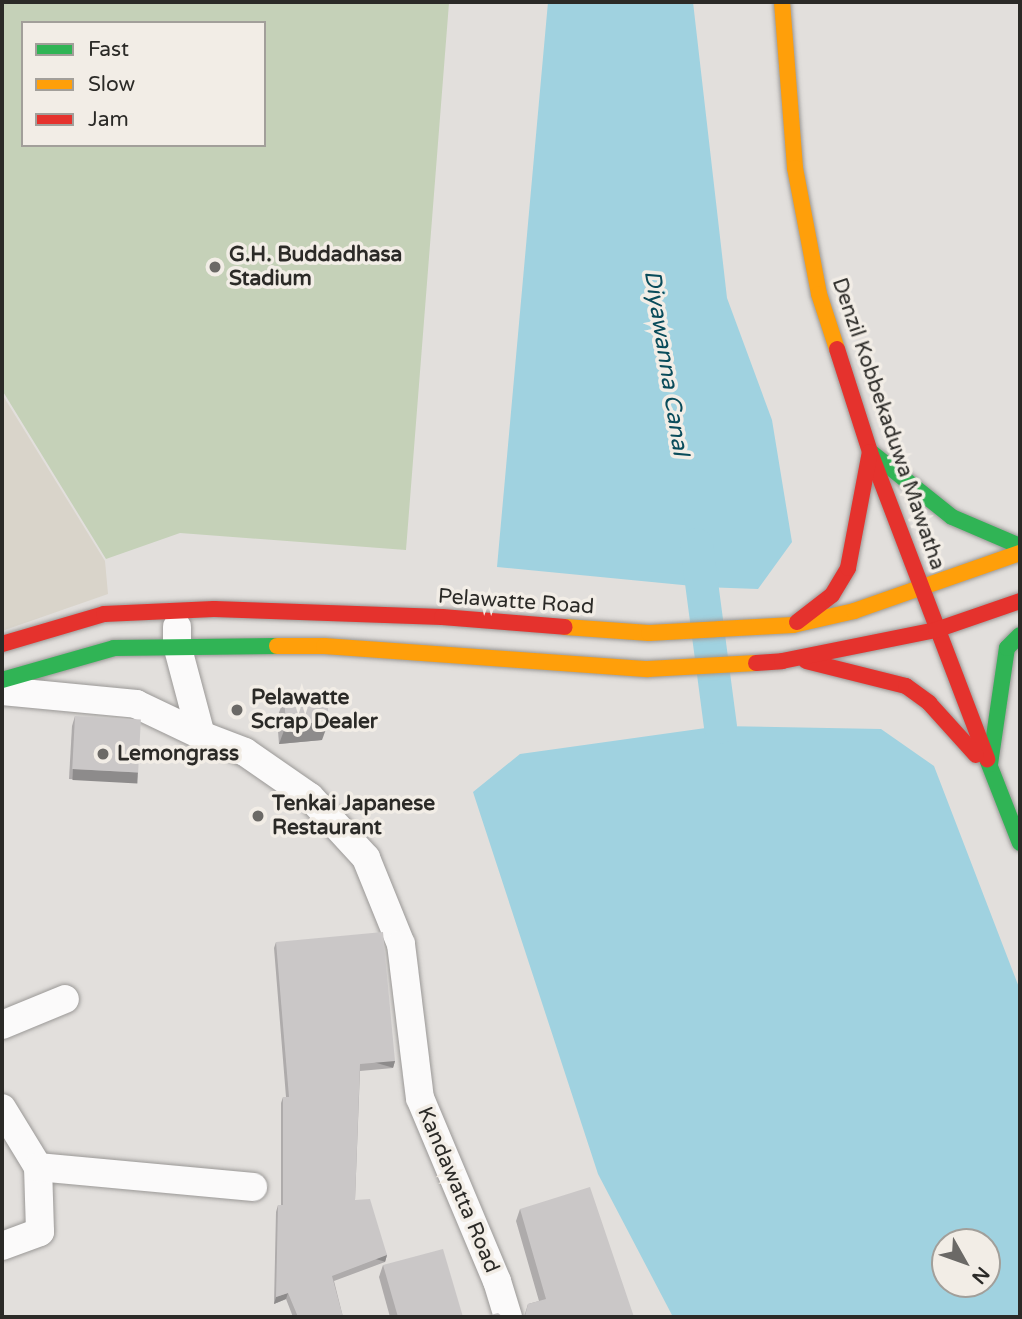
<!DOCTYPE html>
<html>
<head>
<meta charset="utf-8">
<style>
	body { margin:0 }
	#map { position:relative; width:1022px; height:1319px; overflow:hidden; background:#e2dfdc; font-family:"Varela Round",sans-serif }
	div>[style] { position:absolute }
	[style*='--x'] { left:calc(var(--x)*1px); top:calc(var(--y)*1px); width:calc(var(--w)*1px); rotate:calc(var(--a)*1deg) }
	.built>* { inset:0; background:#d9d4ca }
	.green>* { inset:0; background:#c5d1b8 }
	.water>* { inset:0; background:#a0d2e0 }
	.canal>* { height:33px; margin:-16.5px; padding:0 16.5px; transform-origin:16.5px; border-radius:16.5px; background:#a0d2e0 }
	.roads { filter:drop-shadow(0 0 2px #9a9896) drop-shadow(0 0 2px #9a9896) }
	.street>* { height:28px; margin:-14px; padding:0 14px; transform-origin:14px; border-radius:14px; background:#fbfafa }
	.fast>* { height:16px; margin:-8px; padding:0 8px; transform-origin:8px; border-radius:8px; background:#30b455 }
	.slow>* { height:16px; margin:-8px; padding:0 8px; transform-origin:8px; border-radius:8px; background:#ff9f0a }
	.jam>* { height:16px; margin:-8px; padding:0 8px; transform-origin:8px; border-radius:8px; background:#e5322d }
	.wall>* { inset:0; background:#aeabab }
	.shaded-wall>* { inset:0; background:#8d8b8b; transform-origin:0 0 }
	.building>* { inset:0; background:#cac7c7; transform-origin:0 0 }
	.dots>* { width:19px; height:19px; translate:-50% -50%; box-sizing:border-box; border:4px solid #f2ede6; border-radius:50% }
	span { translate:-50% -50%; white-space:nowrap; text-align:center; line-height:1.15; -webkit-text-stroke:7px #f2ede6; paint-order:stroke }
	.poi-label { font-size:21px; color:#2b2a27; font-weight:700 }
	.left { translate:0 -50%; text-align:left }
	.street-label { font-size:21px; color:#2b2a27 }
	.water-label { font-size:23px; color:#094b5a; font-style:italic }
	.frame { position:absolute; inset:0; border:4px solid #2b2a27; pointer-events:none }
	.legend { position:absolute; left:21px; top:21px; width:245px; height:126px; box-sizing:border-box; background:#f2ede6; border:2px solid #a29f9a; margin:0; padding:9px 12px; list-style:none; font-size:21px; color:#2b2a27 }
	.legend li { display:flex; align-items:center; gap:14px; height:35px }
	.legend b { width:35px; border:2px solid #a29f9a }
	.north { position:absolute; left:931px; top:1228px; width:70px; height:70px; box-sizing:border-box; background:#f2ede6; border:2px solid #a29f9a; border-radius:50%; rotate:130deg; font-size:19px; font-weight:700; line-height:28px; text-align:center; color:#2b2a27 }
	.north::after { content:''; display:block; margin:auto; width:24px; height:32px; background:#6b6966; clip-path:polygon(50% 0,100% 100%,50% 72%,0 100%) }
</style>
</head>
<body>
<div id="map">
	<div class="built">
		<i style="clip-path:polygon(2px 394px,105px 561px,108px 594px,2px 631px)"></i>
	</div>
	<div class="green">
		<i style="clip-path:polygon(evenodd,2px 2px,449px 3px,406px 550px,180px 533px,106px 559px,2px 390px,2px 2px,23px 23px,264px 23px,264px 145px,23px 145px,23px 23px)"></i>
	</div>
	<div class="water">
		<i style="clip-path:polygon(548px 2px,693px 2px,727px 298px,772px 420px,792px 542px,758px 589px,703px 587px,497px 567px)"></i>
		<i style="clip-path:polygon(evenodd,720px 726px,881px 729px,934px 766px,1020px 990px,1020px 1317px,673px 1317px,598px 1174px,473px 792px,520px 754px,720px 726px,945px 1242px,987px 1242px,987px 1284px,945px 1284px,945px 1242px)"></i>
	</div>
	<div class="canal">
		<i style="--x:696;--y:544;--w:184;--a:82.5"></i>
	</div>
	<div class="roads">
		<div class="street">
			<i style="--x:177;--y:627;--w:18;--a:90"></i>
			<i style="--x:177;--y:645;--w:93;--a:75.1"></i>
			<i style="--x:201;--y:735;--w:47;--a:21.1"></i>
			<i style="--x:245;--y:752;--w:79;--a:34.7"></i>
			<i style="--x:310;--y:797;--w:83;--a:47.4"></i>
			<i style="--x:366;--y:858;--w:93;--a:67.9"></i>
			<i style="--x:401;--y:944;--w:155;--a:83"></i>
			<i style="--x:420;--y:1098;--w:199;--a:67.2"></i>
			<i style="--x:497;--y:1281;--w:38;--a:73"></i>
			<i style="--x:2;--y:691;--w:135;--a:5.5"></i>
			<i style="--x:136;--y:704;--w:72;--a:25.5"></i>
			<i style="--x:2;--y:1025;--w:68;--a:-22.4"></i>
			<i style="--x:2;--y:1108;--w:69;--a:58.6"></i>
			<i style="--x:38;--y:1167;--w:65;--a:88.2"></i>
			<i style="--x:40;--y:1232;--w:40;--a:159.8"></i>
			<i style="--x:38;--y:1167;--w:216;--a:5.3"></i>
		</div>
		<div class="fast">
			<i style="--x:872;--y:453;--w:102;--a:38.7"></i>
			<i style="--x:952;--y:517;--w:74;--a:23.1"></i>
			<i style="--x:2;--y:680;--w:116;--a:-15.9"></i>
			<i style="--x:114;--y:648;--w:163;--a:-0.7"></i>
			<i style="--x:987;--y:759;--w:90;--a:68.6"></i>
			<i style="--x:990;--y:764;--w:117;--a:-81.7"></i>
			<i style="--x:1007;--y:648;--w:18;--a:-45"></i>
		</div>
		<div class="slow">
			<i style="--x:782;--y:2;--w:167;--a:85.5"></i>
			<i style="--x:795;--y:168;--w:128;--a:79.2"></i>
			<i style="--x:819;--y:294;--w:58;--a:71.9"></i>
			<i style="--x:565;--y:627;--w:84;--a:4.1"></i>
			<i style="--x:649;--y:633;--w:144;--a:-3.2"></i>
			<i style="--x:793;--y:625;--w:63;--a:-12.9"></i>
			<i style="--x:854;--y:611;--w:176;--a:-19.3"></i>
			<i style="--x:277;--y:646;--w:47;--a:0"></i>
			<i style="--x:324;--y:646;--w:325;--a:4.1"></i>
			<i style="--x:648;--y:669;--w:108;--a:-3.2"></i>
		</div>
		<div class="jam">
			<i style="--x:837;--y:349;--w:108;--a:72.2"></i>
			<i style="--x:870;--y:452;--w:329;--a:69.1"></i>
			<i style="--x:797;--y:622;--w:44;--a:-37.6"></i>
			<i style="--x:832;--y:595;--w:31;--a:-59"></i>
			<i style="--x:848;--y:568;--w:118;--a:-79.3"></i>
			<i style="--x:2;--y:644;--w:106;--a:-16.4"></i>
			<i style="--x:104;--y:614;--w:110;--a:-2.6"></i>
			<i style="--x:214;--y:609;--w:228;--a:2"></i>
			<i style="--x:442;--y:617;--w:123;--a:4.6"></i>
			<i style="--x:806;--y:661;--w:103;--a:14"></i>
			<i style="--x:906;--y:686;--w:29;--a:36"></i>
			<i style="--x:929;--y:703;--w:70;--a:47.9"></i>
			<i style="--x:756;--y:663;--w:26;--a:-4"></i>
			<i style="--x:782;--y:661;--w:157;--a:-11.4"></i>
			<i style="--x:936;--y:630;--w:89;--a:-19"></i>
		</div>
	</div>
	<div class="wall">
		<i style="clip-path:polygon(284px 699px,322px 740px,279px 744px,277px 718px)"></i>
		<i style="clip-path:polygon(75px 716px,138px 772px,134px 782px,69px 779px,72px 726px)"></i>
		<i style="clip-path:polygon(276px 942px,395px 1061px,393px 1068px,360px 1071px,355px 1200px,387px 1255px,385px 1262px,334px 1281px,343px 1317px,293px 1317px,286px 1299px,274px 1304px,276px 1212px,278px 1205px,281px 1205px,281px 1103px,283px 1097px,286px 1097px,274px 948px)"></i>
		<i style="clip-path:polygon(520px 1209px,634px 1317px,524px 1317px,528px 1304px,539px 1301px,516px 1221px)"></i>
		<i style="clip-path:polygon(383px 1265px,463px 1317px,390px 1317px,379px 1277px)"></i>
	</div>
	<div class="shaded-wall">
		<i style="clip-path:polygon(329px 721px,322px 740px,279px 744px,286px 725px)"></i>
		<i style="left:73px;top:769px;width:65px;height:11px;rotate:3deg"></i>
		<i style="left:395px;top:1061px;width:7px;height:35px;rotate:106deg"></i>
		<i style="left:387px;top:1255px;width:7px;height:59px;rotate:106deg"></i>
		<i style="clip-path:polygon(288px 1293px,286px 1299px,274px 1304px,276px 1297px)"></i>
	</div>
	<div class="building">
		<i style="left:327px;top:695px;width:26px;height:43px;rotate:86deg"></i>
		<i style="left:75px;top:716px;width:66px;height:53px;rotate:3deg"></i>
		<i style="clip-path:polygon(383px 932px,395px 1061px,360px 1064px,355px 1200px,370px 1199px,387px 1255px,332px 1276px,343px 1317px,298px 1317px,288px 1293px,276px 1297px,278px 1205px,283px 1205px,283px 1097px,289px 1097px,276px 942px)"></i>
		<i style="clip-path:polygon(590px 1187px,634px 1317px,523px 1317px,525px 1316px,528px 1304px,546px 1299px,520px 1209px)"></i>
		<i style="clip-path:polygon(443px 1249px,463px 1317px,398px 1317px,383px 1265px)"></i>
		<i style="clip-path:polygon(498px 1313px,503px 1317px,483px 1317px)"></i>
	</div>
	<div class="dots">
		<i style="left:215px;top:267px;background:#6b6966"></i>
		<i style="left:237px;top:710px;background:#6b6966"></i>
		<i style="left:103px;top:754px;background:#6b6966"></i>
		<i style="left:258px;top:816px;background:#6b6966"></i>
	</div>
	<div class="poi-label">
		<span class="left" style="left:229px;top:267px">G.H. Buddadhasa<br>Stadium</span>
		<span class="left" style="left:251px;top:710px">Pelawatte<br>Scrap Dealer</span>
		<span class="left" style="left:117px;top:754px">Lemongrass</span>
		<span class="left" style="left:272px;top:816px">Tenkai Japanese<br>Restaurant</span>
	</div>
	<div class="street-label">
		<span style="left:888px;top:424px;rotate:71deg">Denzil Kobbekaduwa Mawatha</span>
		<span style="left:516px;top:602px;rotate:4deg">Pelawatte Road</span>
		<span style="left:458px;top:1190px;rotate:67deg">Kandawatta Road</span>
	</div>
	<div class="water-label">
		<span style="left:666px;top:363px;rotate:81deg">Diyawanna Canal</span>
	</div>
	<div class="frame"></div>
	<ul class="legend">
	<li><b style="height:9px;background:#30b455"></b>Fast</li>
	<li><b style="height:9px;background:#ff9f0a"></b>Slow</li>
	<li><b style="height:9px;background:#e5322d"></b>Jam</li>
	</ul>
	<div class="north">N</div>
</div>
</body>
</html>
